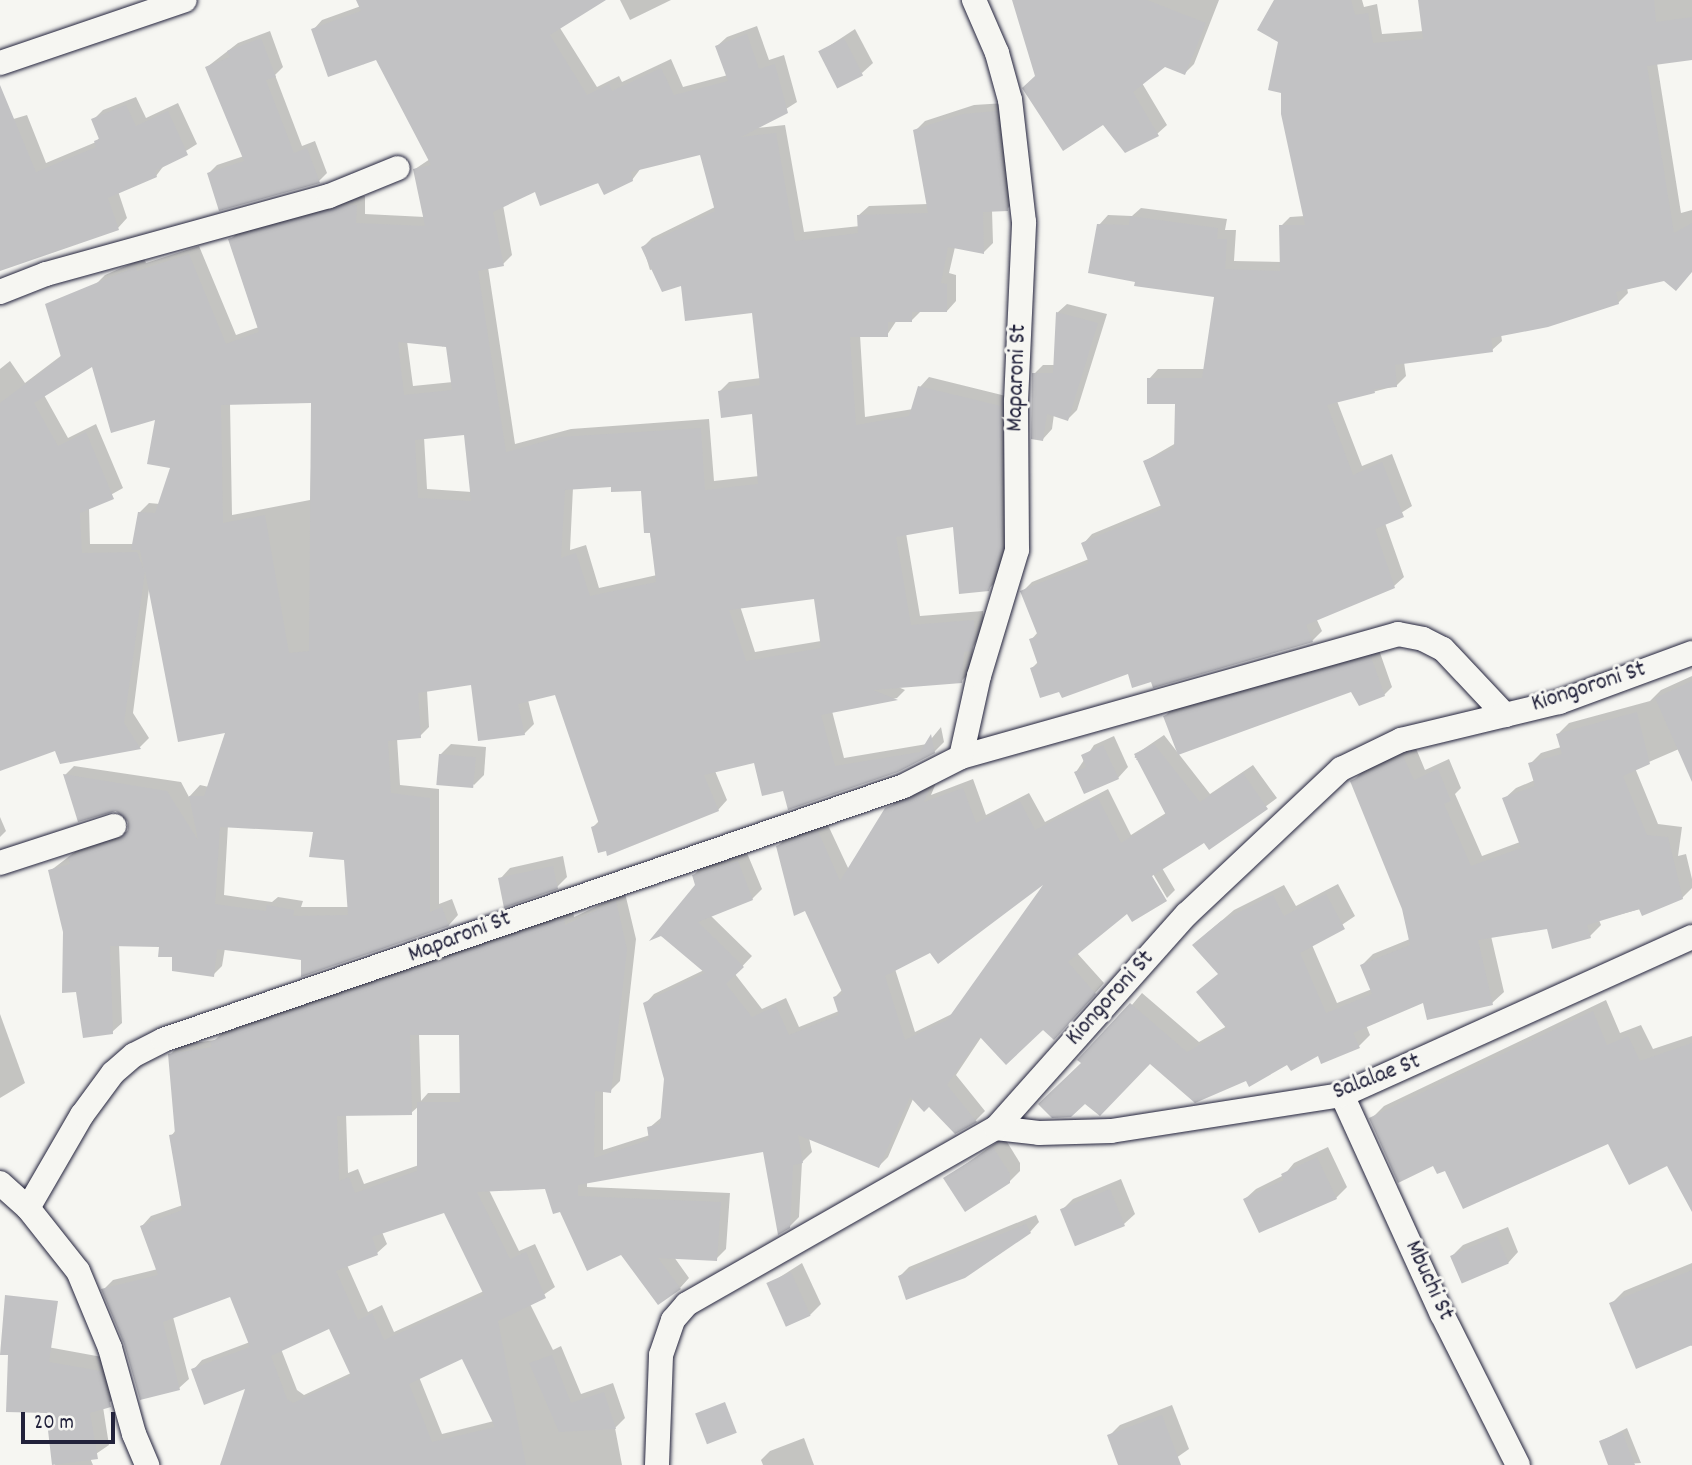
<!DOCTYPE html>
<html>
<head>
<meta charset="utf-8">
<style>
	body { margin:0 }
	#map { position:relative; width:1692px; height:1465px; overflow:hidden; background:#f6f6f2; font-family:Dekko,sans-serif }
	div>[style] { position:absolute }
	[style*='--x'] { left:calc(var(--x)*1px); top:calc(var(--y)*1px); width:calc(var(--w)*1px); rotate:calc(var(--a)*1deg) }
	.shadow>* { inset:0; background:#0003 }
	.building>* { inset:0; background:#c2c2c4; transform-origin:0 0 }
	.roads { filter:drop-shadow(0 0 2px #22223b) drop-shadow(0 0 2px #22223b) }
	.minor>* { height:24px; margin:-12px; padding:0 12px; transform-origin:12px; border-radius:12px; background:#f6f6f2 }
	span { translate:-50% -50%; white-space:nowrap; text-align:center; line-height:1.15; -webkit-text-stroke:6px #f6f6f2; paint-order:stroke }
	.street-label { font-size:24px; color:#22223b }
	.scale { position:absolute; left:21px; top:1412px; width:94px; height:32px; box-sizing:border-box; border:4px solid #22223b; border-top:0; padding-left:9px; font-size:21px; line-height:24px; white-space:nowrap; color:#22223b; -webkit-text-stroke:5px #f6f6f2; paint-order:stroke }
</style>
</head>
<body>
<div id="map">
	<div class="shadow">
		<i style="clip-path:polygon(evenodd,361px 0,602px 0,560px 28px,597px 87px,619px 76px,622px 82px,671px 59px,683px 87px,728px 75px,717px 46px,727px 37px,757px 26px,769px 60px,784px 55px,797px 102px,756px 128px,785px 125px,804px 232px,860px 226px,859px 215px,869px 206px,928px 204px,915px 131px,925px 121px,974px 105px,1005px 103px,1016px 200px,1007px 209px,992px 210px,993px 243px,984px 252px,955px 247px,949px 273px,956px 275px,956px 301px,947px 311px,921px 311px,912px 320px,897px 320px,887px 335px,860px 335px,865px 417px,913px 409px,920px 387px,929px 377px,1010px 397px,1011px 537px,998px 580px,988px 589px,954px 525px,906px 533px,920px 616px,983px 611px,984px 627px,973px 647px,971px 672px,961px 681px,896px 686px,905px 690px,897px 698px,832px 711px,844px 758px,927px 744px,941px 727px,944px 742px,934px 752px,784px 789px,755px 761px,715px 771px,727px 800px,718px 810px,593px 827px,600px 820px,556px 693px,528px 700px,534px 724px,524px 734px,473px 683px,427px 690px,429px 727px,420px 736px,397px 738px,400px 785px,439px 789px,439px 904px,452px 899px,458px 915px,449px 925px,303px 974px,303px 959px,225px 948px,222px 966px,213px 975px,161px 946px,119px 944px,122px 1023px,112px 1032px,65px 932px,50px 871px,80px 848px,129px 831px,130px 821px,65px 775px,74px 766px,181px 782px,189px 797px,200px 785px,209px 787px,227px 730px,149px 589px,133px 713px,149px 738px,140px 747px,0 752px,0 369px,10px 361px,25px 383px,62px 355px,96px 284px,105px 275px,144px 258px,146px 263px,199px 246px,236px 335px,259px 327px,230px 240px,240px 230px,357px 196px,365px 196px,365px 214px,425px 217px,415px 169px,430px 159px,376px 58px,313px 30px,322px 20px,361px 6px,361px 0,701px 153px,715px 207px,652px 238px,643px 247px,650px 270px,656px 268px,753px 311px,761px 378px,729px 382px,720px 391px,753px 412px,759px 476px,714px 481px,709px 419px,571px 429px,515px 444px,488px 267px,503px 264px,512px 255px,503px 205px,536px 189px,632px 180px,641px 168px,701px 153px,361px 0,407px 341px,448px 345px,453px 382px,413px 386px,407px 341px,361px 0,93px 364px,157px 418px,173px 467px,160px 504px,149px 503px,139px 513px,134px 544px,90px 544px,89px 507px,123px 488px,96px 424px,68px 438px,44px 395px,93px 364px,361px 0,313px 401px,310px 500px,232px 515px,230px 403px,313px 401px,361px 0,466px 433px,472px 492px,427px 489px,424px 437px,466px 433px,361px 0,612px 485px,643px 490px,657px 575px,599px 588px,586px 545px,570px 550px,573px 488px,612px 485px,361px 0,816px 597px,821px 641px,755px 652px,740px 606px,816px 597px,361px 0,228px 825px,315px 830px,345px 859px,349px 907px,301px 907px,303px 901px,278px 897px,272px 902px,224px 895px,228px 825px)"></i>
		<i style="clip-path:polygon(620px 0,671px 0,630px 20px)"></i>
		<i style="clip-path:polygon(1014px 0,1219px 0,1194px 64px,1185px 73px,1165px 65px,1142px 83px,1167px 125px,1157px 134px,1104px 123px,1037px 76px)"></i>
		<i style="clip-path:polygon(1276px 0,1362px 0,1364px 7px,1377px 4px,1382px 34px,1424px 31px,1420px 0,1692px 0,1692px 58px,1657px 63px,1681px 213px,1692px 210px,1692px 271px,1627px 288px,1628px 293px,1618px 303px,1501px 334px,1502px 341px,1492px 350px,1404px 362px,1406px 376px,1396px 386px,1337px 401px,1362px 466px,1392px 454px,1412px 506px,1385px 523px,1404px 577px,1394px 586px,1316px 618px,1322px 631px,1312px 641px,1152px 680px,1129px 672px,1060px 689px,1032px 668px,1038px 662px,1031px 640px,1038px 632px,1022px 592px,1032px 582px,1089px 559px,1083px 544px,1092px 534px,1162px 505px,1145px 461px,1176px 443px,1177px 402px,1149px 379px,1158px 369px,1205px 369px,1216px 295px,1137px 280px,1099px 225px,1108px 215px,1132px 216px,1141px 208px,1227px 219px,1225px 230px,1236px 230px,1234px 261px,1282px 262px,1281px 226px,1290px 217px,1305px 216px)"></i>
		<i style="clip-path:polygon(855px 29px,873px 63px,862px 73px,820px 52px)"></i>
		<i style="clip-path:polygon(270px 31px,283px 67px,275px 75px,302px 146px,315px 141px,327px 173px,319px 181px,209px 173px,217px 165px,244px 156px,207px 67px,238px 43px)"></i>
		<i style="clip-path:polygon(136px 97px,146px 118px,178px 103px,197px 144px,165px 164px,156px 176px,118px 191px,127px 218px,118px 228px,0 268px,0 123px,27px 115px,46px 163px,96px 142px,100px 137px,94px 119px,103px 110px)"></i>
		<i style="clip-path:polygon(1067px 304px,1107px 314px,1077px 410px,1068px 419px,1054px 414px,1052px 429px,1043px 439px,1034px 374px,1043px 365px,1055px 365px,1057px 313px)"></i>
		<i style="clip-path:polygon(1379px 650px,1392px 687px,1384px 695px,1352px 690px,1165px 716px,1173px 708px)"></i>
		<i style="clip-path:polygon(1692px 676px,1692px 777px,1679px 749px,1635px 768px,1658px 824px,1682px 827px,1678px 856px,1686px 854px,1692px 879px,1692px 888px,1682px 898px,1599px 920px,1601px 925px,1590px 936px,1548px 927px,1491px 936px,1504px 992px,1492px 1003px,1424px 1001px,1366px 1025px,1370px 1035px,1359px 1046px,1287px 1062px,1247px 1079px,1150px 1062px,1083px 1063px,1142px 993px,1199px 1042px,1227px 1026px,1219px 973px,1206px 934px,1234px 910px,1284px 885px,1296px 906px,1338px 884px,1355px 916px,1312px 945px,1337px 1003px,1372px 989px,1362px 965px,1373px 954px,1410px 939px,1403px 908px,1352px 782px,1363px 771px,1415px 746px,1425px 770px,1449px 759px,1461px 788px,1455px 794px,1482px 856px,1520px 842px,1504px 799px,1516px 788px,1535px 780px,1530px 764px,1541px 753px,1561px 747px,1558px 734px,1569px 723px,1650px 701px,1661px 690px)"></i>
		<i style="clip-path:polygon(evenodd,1164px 735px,1210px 794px,1253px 765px,1277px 798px,1210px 848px,1204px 841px,1162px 868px,1175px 890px,1167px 898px,1149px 867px,1128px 912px,1077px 953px,1104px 983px,1064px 1028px,982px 1036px,956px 1075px,985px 1111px,976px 1120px,956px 1132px,929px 1104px,913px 1099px,888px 1157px,879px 1166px,809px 1138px,812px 1152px,802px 1162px,799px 1217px,789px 1227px,764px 1150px,587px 1181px,587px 1187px,730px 1193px,726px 1249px,716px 1259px,674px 1257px,689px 1278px,680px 1288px,561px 1210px,546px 1187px,489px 1190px,519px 1251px,535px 1244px,555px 1287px,530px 1304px,553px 1350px,561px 1346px,581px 1394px,613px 1383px,625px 1418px,615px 1428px,622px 1465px,221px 1465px,247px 1386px,193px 1370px,202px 1360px,250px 1342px,231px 1295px,173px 1317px,189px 1379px,179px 1388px,126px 1343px,104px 1289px,113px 1280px,158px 1269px,142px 1226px,151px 1216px,183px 1205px,171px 1136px,176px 1130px,170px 1055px,179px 1045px,215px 1040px,222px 1033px,573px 910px,574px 917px,625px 893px,636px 939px,620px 1081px,610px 1091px,603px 1090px,603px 1150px,650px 1135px,649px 1128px,662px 1117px,665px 1079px,645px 1004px,654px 994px,704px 970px,662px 934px,697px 885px,694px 875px,703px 865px,747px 853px,762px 889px,752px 899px,710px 915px,752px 956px,735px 974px,762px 1009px,786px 998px,799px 1027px,839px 1011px,835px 997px,843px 989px,777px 847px,787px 837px,827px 823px,849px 870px,897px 799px,936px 783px,931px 795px,973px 779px,986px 815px,1029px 793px,1045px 822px,1108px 789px,1131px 835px,1166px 813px,1136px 754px,1164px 735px,1049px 878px,954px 1013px,915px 1032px,895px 969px,1049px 878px,1164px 735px,461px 1033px,462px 1093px,428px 1093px,421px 1101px,419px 1034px,461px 1033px,1164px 735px,419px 1106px,419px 1165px,364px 1184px,358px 1169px,348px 1173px,346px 1114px,411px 1113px,419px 1106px,1164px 735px,445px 1211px,484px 1291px,394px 1332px,382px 1305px,368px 1312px,347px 1265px,377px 1253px,387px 1244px,382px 1232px,445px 1211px,1164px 735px,329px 1327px,351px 1373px,304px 1395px,297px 1390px,281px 1349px,329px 1327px,1164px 735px,463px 1357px,494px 1421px,442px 1434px,419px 1377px,463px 1357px)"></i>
		<i style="clip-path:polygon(1114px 736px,1128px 767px,1118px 778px,1076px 772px,1094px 745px)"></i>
		<i style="clip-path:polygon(451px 744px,486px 747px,484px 775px,474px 785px,440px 755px)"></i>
		<i style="clip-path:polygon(0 817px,6px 831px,0 837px)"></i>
		<i style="clip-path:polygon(563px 856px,567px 877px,557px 887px,500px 879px,510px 868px)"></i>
		<i style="clip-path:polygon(1606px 1000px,1620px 1033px,1641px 1025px,1653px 1049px,1692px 1036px,1692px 1203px,1667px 1164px,1609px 1142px,1445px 1168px,1371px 1119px,1384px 1106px)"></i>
		<i style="clip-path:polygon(0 1014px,25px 1083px,0 1098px)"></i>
		<i style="clip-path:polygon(1004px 1137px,1020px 1163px,1020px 1171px,1009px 1182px,946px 1178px)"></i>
		<i style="clip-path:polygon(1328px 1147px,1347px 1187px,1336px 1198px,1245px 1199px,1256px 1189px,1284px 1175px,1294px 1163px)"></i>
		<i style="clip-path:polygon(1121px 1179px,1135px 1214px,1124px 1224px,1062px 1210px,1073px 1199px)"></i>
		<i style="clip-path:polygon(1036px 1215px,1039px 1222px,1030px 1232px,900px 1276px,909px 1267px)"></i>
		<i style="clip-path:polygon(1508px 1227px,1518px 1252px,1508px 1263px,1452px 1256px,1463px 1245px)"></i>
		<i style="clip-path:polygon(802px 1263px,821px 1304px,810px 1315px,769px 1284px)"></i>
		<i style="clip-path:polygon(1692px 1263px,1692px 1346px,1611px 1304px,1624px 1291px)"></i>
		<i style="clip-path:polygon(42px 1346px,113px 1359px,123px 1393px,103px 1407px,109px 1445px,90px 1458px,93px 1465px,55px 1465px)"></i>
		<i style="clip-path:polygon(1172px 1405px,1189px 1449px,1166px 1465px,1120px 1465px,1109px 1436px,1120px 1425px)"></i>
		<i style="clip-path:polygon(1627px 1428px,1641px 1463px,1610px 1465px,1601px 1441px)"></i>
		<i style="clip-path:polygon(804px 1438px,814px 1465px,763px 1465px,761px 1460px,770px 1451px)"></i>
	</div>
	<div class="building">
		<i style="clip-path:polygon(evenodd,356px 0,606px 0,550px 35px,587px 95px,609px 84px,612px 91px,661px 68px,674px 95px,728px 81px,715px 46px,747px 34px,759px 69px,775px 64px,788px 113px,741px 137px,776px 133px,795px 241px,858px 233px,857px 215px,928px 213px,913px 130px,963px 114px,996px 111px,1008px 211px,983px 212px,984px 254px,948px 247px,941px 283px,947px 284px,947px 312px,912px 312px,912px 322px,888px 322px,888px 337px,850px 337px,856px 425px,909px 416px,918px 386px,1001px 406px,1002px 548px,989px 591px,959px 594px,953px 527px,896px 537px,911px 625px,974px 620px,975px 638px,971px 651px,964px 652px,962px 683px,873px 690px,898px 700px,821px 715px,835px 766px,920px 752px,931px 734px,935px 753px,898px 772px,788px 810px,783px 791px,762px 796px,754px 763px,704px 775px,719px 811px,607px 856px,606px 851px,598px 853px,591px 827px,599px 824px,555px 695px,518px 704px,525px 735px,478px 741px,471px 685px,418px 693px,421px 738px,388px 741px,391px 793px,430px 798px,430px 912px,442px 907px,449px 926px,301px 977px,301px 960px,217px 949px,214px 977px,172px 971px,172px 957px,158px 957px,159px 947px,110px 946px,113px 1034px,83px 1038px,76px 992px,62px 993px,63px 932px,48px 870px,70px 864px,68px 857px,119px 840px,128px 830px,128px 822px,116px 811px,78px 822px,63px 774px,167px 791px,198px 840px,189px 796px,204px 796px,225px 733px,178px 742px,145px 571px,124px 723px,141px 749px,60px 764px,55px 751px,0 771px,0 403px,61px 357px,45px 304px,135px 267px,137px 271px,189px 254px,226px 344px,259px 332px,228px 239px,347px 205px,357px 205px,356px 223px,425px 226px,413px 169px,431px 165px,376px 60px,328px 77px,311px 29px,361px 11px,356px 0,700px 155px,715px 211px,641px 247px,662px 292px,681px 286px,685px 321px,752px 313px,760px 385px,718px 391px,721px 418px,752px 414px,758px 484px,705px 490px,701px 428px,560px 437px,506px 452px,478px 271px,504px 266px,493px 212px,535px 192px,540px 206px,598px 183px,604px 195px,633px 181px,631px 172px,700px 155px,356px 0,398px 342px,446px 347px,452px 390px,404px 395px,398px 342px,356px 0,92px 367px,111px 433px,155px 420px,147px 464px,170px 468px,155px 513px,138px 512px,131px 550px,140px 550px,144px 570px,137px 552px,82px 553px,80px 513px,114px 499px,86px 432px,58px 446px,34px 403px,92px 367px,356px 0,311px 403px,309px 651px,289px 653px,265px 515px,223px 523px,221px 405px,311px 403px,356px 0,464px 435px,471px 501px,418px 498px,415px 440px,464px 435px,356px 0,611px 487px,611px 492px,641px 491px,644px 533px,650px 533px,656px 582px,590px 596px,576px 553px,561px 558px,565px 490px,611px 487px,356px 0,814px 599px,821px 648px,746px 661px,729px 610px,814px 599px,356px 0,220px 827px,313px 832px,309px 857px,344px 860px,348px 915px,293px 916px,294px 910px,267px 905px,266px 911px,215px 904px,220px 827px)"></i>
		<i style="clip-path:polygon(1012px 0,1147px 0,1206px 23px,1185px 75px,1165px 67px,1133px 92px,1159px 136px,1125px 153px,1103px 125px,1063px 151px,1022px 88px,1035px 76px)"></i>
		<i style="clip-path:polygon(1274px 0,1351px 0,1355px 15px,1368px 13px,1373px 43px,1423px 39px,1418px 0,1654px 0,1656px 22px,1692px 17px,1692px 60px,1647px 66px,1674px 233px,1692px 223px,1692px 272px,1676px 291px,1664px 281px,1616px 292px,1619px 304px,1548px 327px,1491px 338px,1493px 352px,1395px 365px,1397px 387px,1374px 389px,1375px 393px,1327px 405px,1353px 475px,1382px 462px,1404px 517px,1375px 529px,1395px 588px,1306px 625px,1313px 642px,1153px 688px,1151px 682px,1132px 688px,1128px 674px,1062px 698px,1059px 692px,1040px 698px,1030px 668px,1038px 665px,1029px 639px,1038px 636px,1020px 591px,1089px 563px,1081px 543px,1162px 509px,1143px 461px,1174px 448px,1175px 404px,1147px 404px,1147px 378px,1202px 378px,1214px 297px,1134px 286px,1135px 282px,1088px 273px,1097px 224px,1129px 225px,1130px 216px,1218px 228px,1217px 239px,1227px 239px,1225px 269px,1280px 271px,1279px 225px,1305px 225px,1281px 114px,1281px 93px,1268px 90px,1278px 42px,1257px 30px)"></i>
		<i style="clip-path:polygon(261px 38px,276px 77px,266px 80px,294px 153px,307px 148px,320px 183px,219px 211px,207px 173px,244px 161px,205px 67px,230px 57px,227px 51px)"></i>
		<i style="left:844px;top:38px;width:42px;height:29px;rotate:63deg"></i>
		<i style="clip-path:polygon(0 85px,36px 172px,96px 147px,94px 141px,99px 139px,91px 119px,126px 105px,136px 126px,168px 111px,188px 155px,155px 171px,157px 177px,108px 198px,119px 230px,0 271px)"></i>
		<i style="clip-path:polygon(1056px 312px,1098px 323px,1068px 421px,1047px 414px,1043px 441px,1031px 439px,1032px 373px,1053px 373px)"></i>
		<i style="clip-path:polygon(1371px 657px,1385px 696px,1359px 706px,1351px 692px,1178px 755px,1163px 716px)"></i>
		<i style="clip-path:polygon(1692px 681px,1692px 782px,1655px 698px)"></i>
		<i style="clip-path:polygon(1637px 712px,1650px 764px,1623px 776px,1647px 835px,1668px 837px,1683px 899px,1642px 916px,1639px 909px,1587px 925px,1591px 938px,1552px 949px,1547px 929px,1478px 940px,1493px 1005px,1427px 1020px,1423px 1003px,1353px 1033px,1360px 1048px,1321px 1064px,1318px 1056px,1291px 1071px,1287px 1065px,1249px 1087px,1246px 1081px,1195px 1103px,1150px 1064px,1100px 1116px,1085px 1104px,1071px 1117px,1052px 1118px,1038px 1104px,1081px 1063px,1077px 1060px,1130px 1003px,1187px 1052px,1227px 1029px,1196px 992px,1218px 974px,1192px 945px,1221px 921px,1273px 895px,1284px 916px,1326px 894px,1345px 929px,1300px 953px,1326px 1013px,1372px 994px,1360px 965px,1410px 945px,1402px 909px,1350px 781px,1403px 756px,1414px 780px,1438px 769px,1451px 801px,1444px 804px,1471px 866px,1521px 848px,1502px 798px,1535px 786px,1528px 763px,1562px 754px,1556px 734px)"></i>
		<i style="clip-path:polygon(evenodd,1154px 744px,1200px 802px,1243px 773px,1268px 809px,1209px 850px,1204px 843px,1152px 876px,1167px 901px,1132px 922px,1127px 914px,1068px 962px,1096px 994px,1054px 1040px,1043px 1030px,1006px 1065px,980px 1037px,947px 1085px,977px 1122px,955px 1134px,929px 1107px,924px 1112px,910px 1097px,879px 1168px,798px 1135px,803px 1163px,793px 1165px,790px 1228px,778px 1235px,763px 1152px,578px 1185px,578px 1196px,721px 1202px,717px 1261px,658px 1258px,681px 1289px,658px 1305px,621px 1255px,587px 1271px,560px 1212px,553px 1214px,545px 1189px,477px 1192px,510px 1259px,526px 1252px,546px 1298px,498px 1321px,526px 1465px,220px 1465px,245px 1389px,204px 1405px,191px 1369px,250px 1347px,230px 1297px,163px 1322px,180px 1390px,140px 1400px,124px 1344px,101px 1289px,158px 1275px,140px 1226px,182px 1210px,169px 1135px,175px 1134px,168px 1054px,212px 1047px,210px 1042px,230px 1033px,564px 918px,565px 925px,616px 901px,627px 949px,611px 1093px,595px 1091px,594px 1158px,649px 1140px,647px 1127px,660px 1124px,664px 1079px,643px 1003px,705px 973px,661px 936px,649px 941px,695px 885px,692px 875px,738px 861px,753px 900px,698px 922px,744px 967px,726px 984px,752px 1017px,776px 1006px,789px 1035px,839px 1015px,833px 997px,843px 994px,805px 911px,794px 916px,776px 846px,818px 831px,840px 881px,885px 808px,929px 790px,924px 802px,963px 788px,976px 823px,1020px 801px,1035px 830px,1098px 798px,1121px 843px,1166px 815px,1134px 754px,1154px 744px,1043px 885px,947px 1020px,905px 1040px,885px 976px,930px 953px,938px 964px,1043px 885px,1154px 744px,410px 1035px,459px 1035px,460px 1102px,417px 1102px,417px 1171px,355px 1193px,349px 1177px,339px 1181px,337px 1116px,412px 1115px,410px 1035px,1154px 744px,444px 1213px,484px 1295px,384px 1340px,372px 1313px,358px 1320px,336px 1271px,378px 1255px,372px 1237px,444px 1213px,1154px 744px,329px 1329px,351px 1376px,293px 1403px,287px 1399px,271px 1356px,329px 1329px,1154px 744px,462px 1359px,495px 1427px,432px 1442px,409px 1384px,462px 1359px)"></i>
		<i style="clip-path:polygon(1103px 745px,1119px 779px,1084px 794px,1074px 772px,1086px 767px,1081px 755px)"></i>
		<i style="left:439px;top:754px;width:37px;height:31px;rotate:5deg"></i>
		<i style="clip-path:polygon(553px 866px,558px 889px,504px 908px,498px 878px)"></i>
		<i style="clip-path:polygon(1593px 1011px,1607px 1045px,1628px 1036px,1640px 1061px,1692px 1043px,1692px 1212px,1667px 1166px,1629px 1185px,1608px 1144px,1463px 1209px,1445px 1171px,1437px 1174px,1433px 1166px,1398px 1183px,1369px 1118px)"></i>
		<i style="clip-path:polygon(993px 1147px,1010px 1174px,1010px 1183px,965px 1212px,943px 1178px)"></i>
		<i style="clip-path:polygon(1317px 1157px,1337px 1199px,1259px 1233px,1243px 1199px,1284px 1180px,1281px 1174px)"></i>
		<i style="left:1110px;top:1189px;width:40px;height:54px;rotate:68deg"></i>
		<i style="clip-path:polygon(1026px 1224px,1031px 1233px,965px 1278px,906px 1300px,898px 1276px)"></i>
		<i style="left:1497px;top:1236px;width:30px;height:51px;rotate:67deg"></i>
		<i style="clip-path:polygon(1692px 1270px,1692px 1345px,1636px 1369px,1609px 1303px)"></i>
		<i style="left:791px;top:1272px;width:48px;height:27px;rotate:66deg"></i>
		<i style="clip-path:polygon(5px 1295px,58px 1301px,49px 1362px,101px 1371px,111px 1407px,90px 1413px,98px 1459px,52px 1465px,46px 1413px,6px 1412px,8px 1355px,0 1355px)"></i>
		<i style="clip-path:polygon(552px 1355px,571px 1403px,604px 1392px,616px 1429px,559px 1432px,529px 1363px)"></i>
		<i style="left:725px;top:1402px;width:33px;height:32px;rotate:69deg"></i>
		<i style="clip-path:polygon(1162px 1415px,1181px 1465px,1118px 1465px,1107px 1435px)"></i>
		<i style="clip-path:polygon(1622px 1432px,1635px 1465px,1608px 1465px,1599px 1441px)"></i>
	</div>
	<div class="roads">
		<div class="minor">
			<i style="--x:0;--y:63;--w:195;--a:-18.8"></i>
			<i style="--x:0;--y:292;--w:49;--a:-21.4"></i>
			<i style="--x:46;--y:274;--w:294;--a:-15.4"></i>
			<i style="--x:329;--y:196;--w:74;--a:-22.1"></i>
			<i style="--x:961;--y:757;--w:454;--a:-15.7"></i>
			<i style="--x:1398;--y:634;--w:25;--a:11"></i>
			<i style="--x:1423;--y:639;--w:22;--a:27"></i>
			<i style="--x:1443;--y:649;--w:91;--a:46.8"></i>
			<i style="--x:0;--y:863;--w:120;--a:-18"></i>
			<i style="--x:1342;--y:1095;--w:241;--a:65.5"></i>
			<i style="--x:1442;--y:1314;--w:169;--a:63.3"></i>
			<i style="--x:996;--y:1128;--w:43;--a:6.6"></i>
			<i style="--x:1039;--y:1133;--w:72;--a:-1.6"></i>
			<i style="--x:1111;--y:1131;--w:234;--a:-8.9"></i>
			<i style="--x:1342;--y:1095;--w:384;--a:-24.3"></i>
			<i style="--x:0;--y:1183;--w:38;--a:42"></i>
			<i style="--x:28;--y:1208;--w:80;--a:51.6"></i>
			<i style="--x:78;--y:1271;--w:83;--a:67.4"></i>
			<i style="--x:110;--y:1348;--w:89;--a:74.4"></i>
			<i style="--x:134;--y:1434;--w:34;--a:67"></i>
			<i style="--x:28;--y:1208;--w:108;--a:-59.9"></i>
			<i style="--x:82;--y:1115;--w:52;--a:-53.6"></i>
			<i style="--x:113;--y:1073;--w:28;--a:-41"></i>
			<i style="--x:134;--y:1055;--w:33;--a:-27"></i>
			<i style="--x:163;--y:1040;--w:783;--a:-18.92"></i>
			<i style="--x:904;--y:786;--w:64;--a:-27"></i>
			<i style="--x:961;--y:757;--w:83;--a:-77.5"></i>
			<i style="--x:979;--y:676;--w:132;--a:-73.2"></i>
			<i style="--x:1017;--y:550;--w:149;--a:-90.4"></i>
			<i style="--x:1016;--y:401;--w:179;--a:-87.4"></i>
			<i style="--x:1024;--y:222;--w:123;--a:-96.5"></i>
			<i style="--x:1010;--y:100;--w:49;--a:-105.5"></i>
			<i style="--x:997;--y:53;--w:58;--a:-113.5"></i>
			<i style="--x:657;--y:1465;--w:110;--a:-87.9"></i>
			<i style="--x:661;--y:1355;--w:37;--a:-71"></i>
			<i style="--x:673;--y:1320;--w:21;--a:-49"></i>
			<i style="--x:687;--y:1304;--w:356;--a:-29.7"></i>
			<i style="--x:996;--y:1128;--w:287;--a:-48.3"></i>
			<i style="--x:1187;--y:914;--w:212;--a:-43.3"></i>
			<i style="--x:1341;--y:769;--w:67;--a:-25.8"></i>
			<i style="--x:1401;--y:740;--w:163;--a:-13.5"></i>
			<i style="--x:1559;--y:702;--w:142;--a:-20.2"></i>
		</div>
	</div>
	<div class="street-label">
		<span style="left:1018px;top:378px;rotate:-88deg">Maparoni St</span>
		<span style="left:1589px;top:688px;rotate:-18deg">Kiongoroni St</span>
		<span style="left:460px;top:938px;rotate:-21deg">Maparoni St</span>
		<span style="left:1111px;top:999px;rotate:-48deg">Kiongoroni St</span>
		<span style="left:1377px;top:1078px;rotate:-21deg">Salalae St</span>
		<span style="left:1428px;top:1281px;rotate:65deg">Mbuchi St</span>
	</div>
	<div class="scale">20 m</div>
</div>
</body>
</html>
